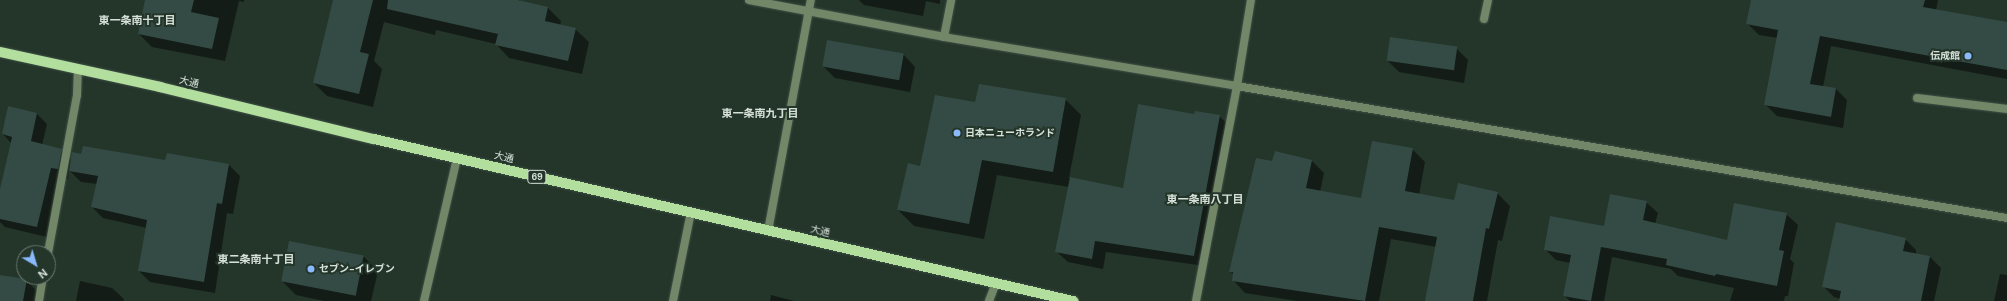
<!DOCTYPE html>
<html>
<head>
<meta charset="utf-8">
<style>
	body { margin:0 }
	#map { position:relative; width:2007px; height:301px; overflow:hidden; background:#24352a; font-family:"DM Sans","Noto Sans JP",sans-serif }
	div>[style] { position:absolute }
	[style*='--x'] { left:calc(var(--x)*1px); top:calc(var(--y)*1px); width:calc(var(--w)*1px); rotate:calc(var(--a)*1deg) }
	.shadow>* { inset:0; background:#0007 }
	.building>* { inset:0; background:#344b45; transform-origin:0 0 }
	.roads { filter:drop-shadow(0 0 1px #405146) drop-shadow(0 0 1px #405146) }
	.service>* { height:8px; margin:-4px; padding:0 4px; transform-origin:4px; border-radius:4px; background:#728768 }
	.minor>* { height:8px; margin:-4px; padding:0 4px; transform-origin:4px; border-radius:4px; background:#728768 }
	.tertiary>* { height:8px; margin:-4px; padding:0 4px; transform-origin:4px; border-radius:4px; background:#728768 }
	.primary>* { height:10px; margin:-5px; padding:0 5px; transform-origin:5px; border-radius:5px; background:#b3df9e }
	.dots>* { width:11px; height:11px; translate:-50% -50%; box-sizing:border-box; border:2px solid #24352a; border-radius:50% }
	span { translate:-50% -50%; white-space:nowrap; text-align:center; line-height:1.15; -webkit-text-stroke:4px #24352a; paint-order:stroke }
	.shield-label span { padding:1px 3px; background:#24352a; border:1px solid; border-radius:3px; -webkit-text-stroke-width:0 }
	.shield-label { font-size:9px; color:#d6e1da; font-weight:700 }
	.poi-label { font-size:10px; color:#d6e1da; font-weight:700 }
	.right { translate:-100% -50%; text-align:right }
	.left { translate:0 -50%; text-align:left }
	.street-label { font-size:10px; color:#d6e1da }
	.neighbourhood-label { font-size:11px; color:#d6e1da; font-weight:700 }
	.north { position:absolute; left:16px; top:245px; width:40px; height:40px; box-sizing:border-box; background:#24352a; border:1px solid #6b7a70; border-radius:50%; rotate:142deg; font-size:11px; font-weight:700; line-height:16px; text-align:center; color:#d6e1da }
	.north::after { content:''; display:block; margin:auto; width:14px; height:18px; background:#8abafc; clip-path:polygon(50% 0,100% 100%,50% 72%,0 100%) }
</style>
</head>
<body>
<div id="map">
	<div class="shadow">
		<i style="clip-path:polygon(146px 0,244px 0,244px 2px,239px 1px,225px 61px,152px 47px,139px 34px)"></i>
		<i style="clip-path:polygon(334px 0,520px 0,520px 1px,548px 8px,561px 21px,560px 26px,575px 29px,589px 42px,582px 74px,509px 58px,496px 44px,436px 30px,435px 35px,384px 22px,374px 61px,382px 69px,373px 107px,327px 96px,314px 83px)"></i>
		<i style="clip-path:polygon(859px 0,940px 0,940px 4px,926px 1px,923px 16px,864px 5px)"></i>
		<i style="clip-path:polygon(1752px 0,1938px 0,1936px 10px,2007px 23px,2007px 79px,1831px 46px,1823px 87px,1836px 89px,1847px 100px,1843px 128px,1777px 116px,1765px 104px,1778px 38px,1759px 35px,1747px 23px)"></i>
		<i style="clip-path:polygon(1456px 48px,1468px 60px,1464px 83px,1399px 72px,1388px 61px)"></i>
		<i style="clip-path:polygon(904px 55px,915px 67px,910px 92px,835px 78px,823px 66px)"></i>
		<i style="clip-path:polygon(1065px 99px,1081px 115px,1069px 178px,1123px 189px,1195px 115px,1219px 116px,1231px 127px,1205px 266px,1106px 252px,1103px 269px,1068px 262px,1056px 251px,1069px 187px,997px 175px,984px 239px,914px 226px,898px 210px,921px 167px,976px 104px)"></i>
		<i style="clip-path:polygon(8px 107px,37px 114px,47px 124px,42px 145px,61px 150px,72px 160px,82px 155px,166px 162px,167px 155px,229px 165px,240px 176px,233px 214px,227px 213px,215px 293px,150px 282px,139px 271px,147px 228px,103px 218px,92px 207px,98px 184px,81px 182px,69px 170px,68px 179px,61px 178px,47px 237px,5px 227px,0 222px,0 193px,11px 143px,3px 134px)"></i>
		<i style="clip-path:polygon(1412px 149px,1425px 162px,1419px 195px,1455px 202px,1497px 193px,1510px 206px,1502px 241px,1498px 240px,1487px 301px,1426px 301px,1437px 247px,1391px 239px,1379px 301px,1297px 301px,1245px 293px,1233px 280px,1234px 275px,1230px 271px,1273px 163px,1312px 161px,1324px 173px,1320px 192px,1362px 199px)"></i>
		<i style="clip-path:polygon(1646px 202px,1658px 213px,1655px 224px,1728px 241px,1786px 214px,1798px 225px,1790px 259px,1794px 263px,1788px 296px,1785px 296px,1784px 301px,1730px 301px,1734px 288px,1678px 276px,1671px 269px,1612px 257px,1604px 301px,1570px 301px,1564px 295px,1570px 263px,1556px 260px,1545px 249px,1605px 227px)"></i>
		<i style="clip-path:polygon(1905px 239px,1916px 250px,1916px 254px,1930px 257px,1941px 268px,1934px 301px,1840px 301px,1840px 299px,1834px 297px,1823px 286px)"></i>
		<i style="clip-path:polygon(364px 257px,378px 271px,371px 301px,324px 301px,296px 295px,282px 281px)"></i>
		<i style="clip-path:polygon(2000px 274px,2007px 275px,2007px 301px,1994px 301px)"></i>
		<i style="clip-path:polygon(0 279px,26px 280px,38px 292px,36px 301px,0 301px)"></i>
		<i style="clip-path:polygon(80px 281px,112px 288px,124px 299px,123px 301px,76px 301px)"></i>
		<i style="clip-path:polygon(771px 295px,794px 301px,770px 301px)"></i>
	</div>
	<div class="building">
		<i style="clip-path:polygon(145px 0,194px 0,191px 12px,219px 18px,212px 49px,138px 34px)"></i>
		<i style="clip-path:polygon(333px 0,373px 0,360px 52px,369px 54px,359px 94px,313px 83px)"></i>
		<i style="clip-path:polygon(388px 0,518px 0,548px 7px,545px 21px,576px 28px,568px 61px,495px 45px,498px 34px,387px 9px)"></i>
		<i style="clip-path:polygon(1751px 0,1925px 0,1923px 7px,2007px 22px,2007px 70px,1820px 36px,1810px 84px,1836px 88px,1831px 117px,1764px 105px,1778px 30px,1746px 24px)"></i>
		<i style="left:1390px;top:37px;width:68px;height:24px;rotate:8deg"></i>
		<i style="left:827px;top:40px;width:78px;height:27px;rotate:10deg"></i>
		<i style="clip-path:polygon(979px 84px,1066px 98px,1053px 172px,982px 160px,969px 224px,897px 210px,908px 163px,920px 166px,935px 95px,975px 102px)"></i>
		<i style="clip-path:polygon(1138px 104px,1194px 114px,1195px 111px,1220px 115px,1194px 256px,1095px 241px,1092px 259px,1055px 252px,1070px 177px,1123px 188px)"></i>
		<i style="clip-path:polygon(8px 106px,37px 113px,31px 141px,62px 149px,58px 169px,51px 168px,37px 227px,0 219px,0 189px,12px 137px,2px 134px)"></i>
		<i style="clip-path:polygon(1372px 141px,1413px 148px,1405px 191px,1454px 200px,1458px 183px,1498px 192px,1489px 229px,1486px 228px,1473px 301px,1425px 301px,1437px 237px,1379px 227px,1365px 301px,1232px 281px,1233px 272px,1229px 272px,1256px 158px,1272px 161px,1275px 151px,1312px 160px,1306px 188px,1361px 198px)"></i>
		<i style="clip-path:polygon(83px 146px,165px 160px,167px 153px,229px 164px,222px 204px,217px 203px,204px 282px,138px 271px,147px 220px,91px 207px,98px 176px,69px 171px,72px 152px,81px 154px)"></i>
		<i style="clip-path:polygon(1610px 194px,1647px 201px,1643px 220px,1727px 240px,1734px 203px,1787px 213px,1779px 250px,1784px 251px,1777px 286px,1716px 274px,1715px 276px,1666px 265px,1667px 259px,1601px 247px,1591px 301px,1563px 296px,1571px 255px,1544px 250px,1550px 216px,1604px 226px)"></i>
		<i style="clip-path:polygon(1836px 222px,1906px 238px,1903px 251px,1930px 256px,1921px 301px,1839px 301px,1841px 291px,1822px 287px)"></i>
		<i style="left:289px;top:241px;width:76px;height:41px;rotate:11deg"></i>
		<i style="clip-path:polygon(0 275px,27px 279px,23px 301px,0 301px)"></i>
	</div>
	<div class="roads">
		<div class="service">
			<i style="--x:1484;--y:19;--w:19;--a:-78"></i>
			<i style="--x:944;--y:37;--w:38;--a:-79"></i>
			<i style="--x:1237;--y:86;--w:87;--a:-80.8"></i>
			<i style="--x:1917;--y:98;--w:91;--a:7"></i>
			<i style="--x:48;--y:253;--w:161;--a:-79.6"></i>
			<i style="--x:77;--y:95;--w:26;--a:-88"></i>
			<i style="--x:39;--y:301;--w:24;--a:-81"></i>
			<i style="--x:989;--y:301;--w:19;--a:-69"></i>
		</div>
		<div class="minor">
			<i style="--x:749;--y:0;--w:198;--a:10.7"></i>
			<i style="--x:944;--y:37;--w:297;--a:9.5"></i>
			<i style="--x:768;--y:231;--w:235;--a:-79.5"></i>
			<i style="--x:673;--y:301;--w:91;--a:-78.6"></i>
			<i style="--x:1196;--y:301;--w:219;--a:-79.2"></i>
			<i style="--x:1237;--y:86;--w:781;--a:9.73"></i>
		</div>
		<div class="tertiary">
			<i style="--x:424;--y:301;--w:147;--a:-77"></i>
		</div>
		<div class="primary">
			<i style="--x:0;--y:52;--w:164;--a:12.3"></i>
			<i style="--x:160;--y:87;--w:220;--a:13.7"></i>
			<i style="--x:374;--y:139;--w:718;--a:13.05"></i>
		</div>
	</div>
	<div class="dots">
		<i style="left:1968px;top:56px;background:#8abafc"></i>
		<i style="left:957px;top:133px;background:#8abafc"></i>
		<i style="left:311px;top:269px;background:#8abafc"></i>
	</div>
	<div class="shield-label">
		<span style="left:537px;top:177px">69</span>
	</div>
	<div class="poi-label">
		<span class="right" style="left:1960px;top:56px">伝成館</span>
		<span class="left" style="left:965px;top:133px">日本ニューホランド</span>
		<span class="left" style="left:319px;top:269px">セブン-イレブン</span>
	</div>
	<div class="street-label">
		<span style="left:189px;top:82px;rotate:14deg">大通</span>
		<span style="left:504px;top:157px;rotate:13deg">大通</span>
		<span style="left:820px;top:231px;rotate:13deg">大通</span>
	</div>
	<div class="neighbourhood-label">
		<span style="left:137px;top:20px">東一条南十丁目</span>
		<span style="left:760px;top:113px">東一条南九丁目</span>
		<span style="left:1205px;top:199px">東一条南八丁目</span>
		<span style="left:256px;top:259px">東二条南十丁目</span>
	</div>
	<div class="north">N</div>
</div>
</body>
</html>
